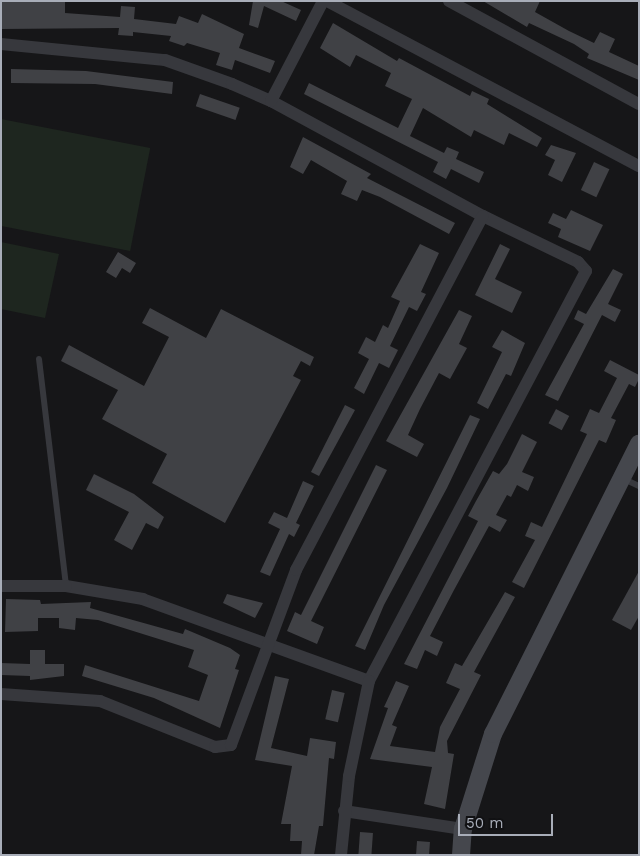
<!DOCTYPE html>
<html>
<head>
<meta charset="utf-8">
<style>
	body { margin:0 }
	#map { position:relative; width:640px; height:856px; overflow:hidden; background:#161618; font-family:"Work Sans",sans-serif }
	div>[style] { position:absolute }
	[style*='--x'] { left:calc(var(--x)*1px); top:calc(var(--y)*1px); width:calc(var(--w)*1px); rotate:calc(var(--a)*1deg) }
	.green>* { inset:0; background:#1e261f; transform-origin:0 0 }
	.building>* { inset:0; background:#404145; transform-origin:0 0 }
	.lane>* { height:6px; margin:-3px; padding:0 3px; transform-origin:3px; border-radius:3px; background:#37383d }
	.street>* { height:12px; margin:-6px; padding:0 6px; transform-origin:6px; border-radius:6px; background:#37383d }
	.secondary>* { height:18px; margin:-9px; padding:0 9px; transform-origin:9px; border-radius:9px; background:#45474d }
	span { translate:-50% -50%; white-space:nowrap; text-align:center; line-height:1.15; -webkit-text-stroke:5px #111113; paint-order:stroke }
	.frame { position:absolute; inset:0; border:2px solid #a8adb8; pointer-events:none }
	.scale { position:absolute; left:458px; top:814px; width:95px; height:22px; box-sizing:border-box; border:2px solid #a8adb8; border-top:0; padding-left:6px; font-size:15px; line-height:18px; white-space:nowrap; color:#a8adb8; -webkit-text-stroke:4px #111113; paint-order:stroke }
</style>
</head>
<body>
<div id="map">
	<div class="green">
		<i style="left:1px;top:119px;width:152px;height:105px;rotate:11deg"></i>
		<i style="clip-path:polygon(1px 242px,59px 254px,45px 318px,1px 309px)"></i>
	</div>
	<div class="building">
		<i style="clip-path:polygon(1px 1px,65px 2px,65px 13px,120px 17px,121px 6px,135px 7px,134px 19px,176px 24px,179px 16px,198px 23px,202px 14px,244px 34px,239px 48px,275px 61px,270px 73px,235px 60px,232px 70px,216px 65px,220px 53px,187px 43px,184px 46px,169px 41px,171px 36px,133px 32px,133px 36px,118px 35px,119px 28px,1px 29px)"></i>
		<i style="clip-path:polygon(253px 1px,281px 1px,301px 10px,296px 21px,264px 6px,258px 28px,249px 25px)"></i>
		<i style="clip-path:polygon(483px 1px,540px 1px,535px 12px,569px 31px,594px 43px,600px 32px,615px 39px,609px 52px,639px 66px,639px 80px,587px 58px,589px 54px,574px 44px,529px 23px,527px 27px)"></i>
		<i style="clip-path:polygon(333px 23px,397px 61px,399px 58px,470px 96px,472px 91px,489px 99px,487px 104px,542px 138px,537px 147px,509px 133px,504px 145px,474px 130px,471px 137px,423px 108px,410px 136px,444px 153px,447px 147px,459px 152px,456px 159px,484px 172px,479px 183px,451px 169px,446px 179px,433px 172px,438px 162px,304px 94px,309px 83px,398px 128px,412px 99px,385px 86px,391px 73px,356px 55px,350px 67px,320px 48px)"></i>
		<i style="clip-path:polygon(11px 69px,86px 71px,173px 82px,172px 94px,95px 84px,11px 83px)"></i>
		<i style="left:200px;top:94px;width:42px;height:13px;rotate:19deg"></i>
		<i style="clip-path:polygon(303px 137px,371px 174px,367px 178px,455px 223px,449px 234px,380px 197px,362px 190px,357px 201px,341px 194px,347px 181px,311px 160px,303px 174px,290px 167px)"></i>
		<i style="clip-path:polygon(551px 145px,576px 153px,562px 182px,548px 175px,555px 160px,545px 155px)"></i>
		<i style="left:594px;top:162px;width:17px;height:31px;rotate:25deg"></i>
		<i style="clip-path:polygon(571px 210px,603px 225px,590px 251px,558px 237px,561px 229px,548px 223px,553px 213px,566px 219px)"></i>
		<i style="clip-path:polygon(420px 244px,439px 253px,421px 292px,426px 294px,417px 311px,409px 307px,390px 346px,398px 350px,389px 368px,379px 363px,364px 394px,354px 388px,369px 359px,358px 353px,366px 337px,375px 342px,383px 325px,388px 328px,400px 301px,391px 297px)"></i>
		<i style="clip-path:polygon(500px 244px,510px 249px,495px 279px,522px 292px,512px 313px,475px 295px)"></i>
		<i style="clip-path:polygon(118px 252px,136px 263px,130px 273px,122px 268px,116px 278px,106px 272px)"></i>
		<i style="clip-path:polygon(613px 269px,623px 274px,608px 304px,621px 310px,615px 322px,602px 315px,558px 401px,545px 395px,584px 324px,574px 319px,578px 310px,586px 314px)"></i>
		<i style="clip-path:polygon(150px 308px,206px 338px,221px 309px,314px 357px,310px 366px,301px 361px,293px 376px,301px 380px,225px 523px,152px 483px,167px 454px,102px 419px,118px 390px,61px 361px,69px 345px,144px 386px,169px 337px,142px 323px)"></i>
		<i style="clip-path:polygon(459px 310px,472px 316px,459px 344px,467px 348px,450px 379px,439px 373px,420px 409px,408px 435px,424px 444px,417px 457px,386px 441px)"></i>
		<i style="clip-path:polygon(502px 330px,525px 343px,511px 376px,506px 374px,488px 409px,477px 403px,502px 352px,492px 347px)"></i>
		<i style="clip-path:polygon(610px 360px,639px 375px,639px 379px,635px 387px,629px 384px,611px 418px,616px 420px,606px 443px,599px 440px,524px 588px,512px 582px,535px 540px,525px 536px,531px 522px,542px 527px,587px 434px,580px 431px,590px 409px,599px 413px,617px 378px,604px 371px)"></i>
		<i style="clip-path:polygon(345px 405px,355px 410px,319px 476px,311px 472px)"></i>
		<i style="left:556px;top:409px;width:15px;height:16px;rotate:28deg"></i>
		<i style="clip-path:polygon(470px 415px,480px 419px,447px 488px,384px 605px,365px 650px,355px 646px)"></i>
		<i style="clip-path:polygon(522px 434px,537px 442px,522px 472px,534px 477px,528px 491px,517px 485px,511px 497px,507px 495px,496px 515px,507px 520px,500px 532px,489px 526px,454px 590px,430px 636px,443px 642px,437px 656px,425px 650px,417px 669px,404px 664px,478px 521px,468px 516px,476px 501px,493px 471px,499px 474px,507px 464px)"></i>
		<i style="clip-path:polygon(376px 465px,387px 470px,311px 621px,324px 627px,317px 644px,287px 631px,295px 612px,301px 615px)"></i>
		<i style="clip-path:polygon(94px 474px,134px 494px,164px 517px,158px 529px,146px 523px,132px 550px,114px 540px,129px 512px,86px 490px)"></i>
		<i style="clip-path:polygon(303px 481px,314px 486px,296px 523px,300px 525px,294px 537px,289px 534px,270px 576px,260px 572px,280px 529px,268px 523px,274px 512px,287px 518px)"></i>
		<i style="clip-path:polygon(639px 571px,639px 616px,631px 630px,612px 620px)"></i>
		<i style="clip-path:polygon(505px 592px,515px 597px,474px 672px,481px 675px,447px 741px,448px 753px,454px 754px,445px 809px,424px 804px,432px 767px,370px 759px,388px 708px,384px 707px,396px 681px,409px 686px,392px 725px,397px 727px,390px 746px,435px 752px,440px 727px,460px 689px,446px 683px,455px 663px,462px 666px)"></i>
		<i style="clip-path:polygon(227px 594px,263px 603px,255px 618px,223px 603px)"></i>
		<i style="clip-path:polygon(6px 599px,40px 600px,41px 604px,91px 602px,90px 608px,183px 634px,185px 629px,230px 648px,240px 655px,235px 669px,239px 670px,220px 728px,154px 698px,82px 676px,85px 665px,199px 701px,208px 675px,188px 667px,194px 650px,98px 620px,76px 618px,75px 630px,59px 628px,59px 618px,38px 618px,38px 631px,5px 632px)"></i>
		<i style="clip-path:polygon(30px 650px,45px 650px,45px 664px,64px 664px,64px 676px,30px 680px,30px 676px,1px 675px,1px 663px,30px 664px)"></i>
		<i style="clip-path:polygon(275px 676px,289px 679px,271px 748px,307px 756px,310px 738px,336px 742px,334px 759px,329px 758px,323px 826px,319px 826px,314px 855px,301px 855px,302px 841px,290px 841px,291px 824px,281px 824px,292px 766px,255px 760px)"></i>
		<i style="left:332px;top:690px;width:13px;height:30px;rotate:13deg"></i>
		<i style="left:360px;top:832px;width:13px;height:23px;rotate:4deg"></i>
		<i style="left:417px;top:841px;width:13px;height:14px;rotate:4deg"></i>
	</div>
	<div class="lane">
		<i style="--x:39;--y:359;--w:229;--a:83.2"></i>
		<i style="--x:624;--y:479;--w:17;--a:25"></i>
	</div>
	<div class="street">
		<i style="--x:327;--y:1;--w:353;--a:27.9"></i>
		<i style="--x:449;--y:1;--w:216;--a:28.5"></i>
		<i style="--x:1;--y:44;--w:165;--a:5.6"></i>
		<i style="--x:165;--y:60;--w:71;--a:19.7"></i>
		<i style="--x:232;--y:84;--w:43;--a:23.6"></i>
		<i style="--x:271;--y:101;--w:241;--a:28.5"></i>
		<i style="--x:483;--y:216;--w:106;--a:25.8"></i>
		<i style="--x:578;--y:262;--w:12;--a:48"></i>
		<i style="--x:586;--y:271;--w:464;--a:117.9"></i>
		<i style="--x:369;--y:681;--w:240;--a:-160.1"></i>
		<i style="--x:143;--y:599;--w:78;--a:-170.4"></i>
		<i style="--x:66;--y:586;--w:65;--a:180"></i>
		<i style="--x:271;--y:101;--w:113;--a:-62.5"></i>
		<i style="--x:1;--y:694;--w:99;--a:4"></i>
		<i style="--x:100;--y:701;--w:124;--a:21.8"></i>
		<i style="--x:215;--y:747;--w:16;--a:-7"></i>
		<i style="--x:231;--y:745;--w:187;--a:-69.6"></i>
		<i style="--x:296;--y:570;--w:400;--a:-62.2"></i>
		<i style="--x:344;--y:811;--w:120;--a:8.6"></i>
		<i style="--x:341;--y:855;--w:79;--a:-84.2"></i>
		<i style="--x:349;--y:776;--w:97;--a:-78.1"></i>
	</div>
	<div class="secondary">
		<i style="--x:461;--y:855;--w:26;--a:-86"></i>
		<i style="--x:463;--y:829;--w:100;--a:-72.5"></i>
		<i style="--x:493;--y:734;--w:325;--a:-63.3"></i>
	</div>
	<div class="frame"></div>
	<div class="scale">50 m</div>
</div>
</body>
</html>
